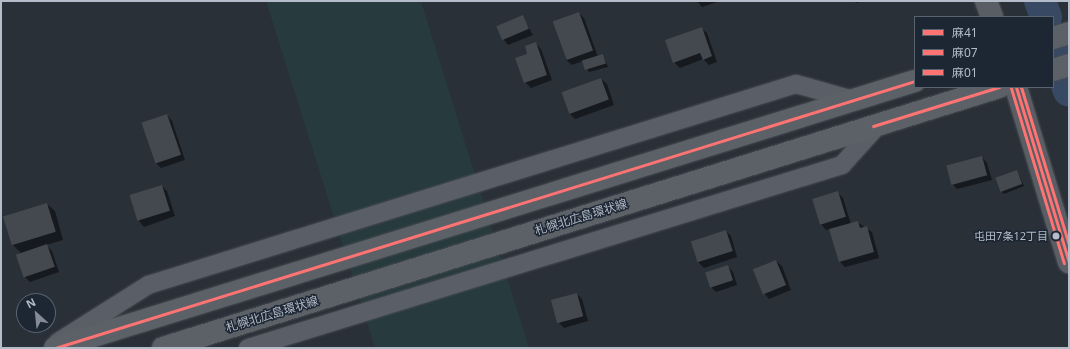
<!DOCTYPE html>
<html>
<head>
<meta charset="utf-8">
<style>
	body { margin:0 }
	#map { position:relative; width:1070px; height:349px; overflow:hidden; background:#2a3038; font-family:"Noto Sans","Noto Sans JP",sans-serif }
	div>[style] { position:absolute }
	[style*='--x'] { left:calc(var(--x)*1px); top:calc(var(--y)*1px); width:calc(var(--w)*1px); rotate:calc(var(--a)*1deg) }
	.green>* { inset:0; background:#273a3e }
	.shadow>* { inset:0; background:#0007 }
	.river>* { height:32px; margin:-16px; padding:0 16px; transform-origin:16px; border-radius:16px; background:#384963 }
	.building>* { inset:0; background:#444950; transform-origin:0 0 }
	.roads { filter:drop-shadow(0 0 1px #484c53) drop-shadow(0 0 1px #484c53) }
	.street>* { height:18px; margin:-9px; padding:0 9px; transform-origin:9px; border-radius:9px; background:#5a5e66 }
	.secondary>* { height:22px; margin:-11px; padding:0 11px; transform-origin:11px; border-radius:11px; background:#595d64 }
	.primary>* { height:22px; margin:-11px; padding:0 11px; transform-origin:11px; border-radius:11px; background:#5c6168 }
	.bus-1>* { height:3px; margin:-1.5px; padding:0 1.5px; transform-origin:1.5px; border-radius:1.5px; background:#ff7373 }
	.bus-2>* { height:3px; margin:-1.5px; padding:0 1.5px; transform-origin:1.5px; border-radius:1.5px; background:#ff7373 }
	.bus-3>* { height:3px; margin:-1.5px; padding:0 1.5px; transform-origin:1.5px; border-radius:1.5px; background:#ff7373 }
	.dots>* { width:11px; height:11px; translate:-50% -50%; box-sizing:border-box; border:2px solid #1d2633; border-radius:50% }
	span { translate:-50% -50%; white-space:nowrap; text-align:center; line-height:1.15; -webkit-text-stroke:3px #1d2633; paint-order:stroke }
	.bus-label { font-size:11px; color:#b4bcc9 }
	.right { translate:-100% -50%; text-align:right }
	.street-label { font-size:12px; color:#b4bcc9 }
	.frame { position:absolute; inset:0; border:2px solid #b4bcc9; pointer-events:none }
	.legend { position:absolute; left:914px; top:16px; width:140px; height:72px; box-sizing:border-box; background:#1d2633; border:1px solid #59626f; margin:0; padding:5px 7px; list-style:none; font-size:12px; color:#b4bcc9 }
	.legend li { display:flex; align-items:center; gap:8px; height:20px }
	.legend b { width:20px; border:1px solid #59626f }
	.north { position:absolute; left:16px; top:293px; width:40px; height:40px; box-sizing:border-box; background:#1d2633; border:1px solid #59626f; border-radius:50%; rotate:333deg; font-size:11px; font-weight:700; line-height:16px; text-align:center; color:#b4bcc9 }
	.north::after { content:''; display:block; margin:auto; width:14px; height:18px; background:#848b96; clip-path:polygon(50% 0,100% 100%,50% 72%,0 100%) }
</style>
</head>
<body>
<div id="map">
	<div class="green">
		<i style="clip-path:polygon(266px 1px,421px 1px,529px 348px,375px 348px)"></i>
	</div>
	<div class="shadow">
		<i style="clip-path:polygon(697px 1px,720px 1px,702px 7px)"></i>
		<i style="clip-path:polygon(854px 1px,863px 1px,856px 3px)"></i>
		<i style="clip-path:polygon(579px 13px,584px 18px,598px 57px,603px 55px,608px 67px,589px 72px,583px 61px,572px 65px,566px 60px)"></i>
		<i style="clip-path:polygon(522px 16px,533px 35px,508px 45px,503px 39px)"></i>
		<i style="clip-path:polygon(701px 28px,707px 33px,717px 62px,709px 65px,703px 59px,680px 68px,674px 62px)"></i>
		<i style="clip-path:polygon(535px 43px,541px 49px,552px 80px,531px 88px,525px 82px,529px 54px)"></i>
		<i style="clip-path:polygon(601px 79px,607px 84px,614px 105px,575px 119px,569px 113px)"></i>
		<i style="clip-path:polygon(167px 115px,172px 121px,185px 160px,161px 168px,156px 163px)"></i>
		<i style="clip-path:polygon(982px 157px,987px 163px,992px 180px,957px 189px,952px 184px,947px 167px)"></i>
		<i style="clip-path:polygon(1017px 171px,1024px 186px,1004px 194px,1001px 191px)"></i>
		<i style="clip-path:polygon(162px 186px,167px 191px,175px 216px,144px 227px,139px 221px)"></i>
		<i style="clip-path:polygon(838px 193px,843px 198px,851px 224px,857px 222px,872px 232px,879px 258px,845px 267px,840px 262px,830px 229px,826px 230px,821px 224px)"></i>
		<i style="clip-path:polygon(47px 204px,55px 211px,63px 240px,46px 245px,52px 251px,59px 272px,30px 282px,25px 277px,22px 254px,13px 245px)"></i>
		<i style="clip-path:polygon(726px 231px,731px 236px,737px 257px,704px 268px,698px 262px)"></i>
		<i style="clip-path:polygon(776px 261px,782px 266px,791px 290px,769px 299px,764px 293px)"></i>
		<i style="clip-path:polygon(728px 267px,733px 272px,737px 285px,716px 292px,711px 287px)"></i>
		<i style="clip-path:polygon(577px 294px,582px 299px,588px 321px,564px 328px,559px 323px,553px 301px)"></i>
	</div>
	<div class="river">
		<i style="--x:1040;--y:1;--w:17;--a:69"></i>
		<i style="--x:1053;--y:41;--w:52;--a:72.3"></i>
	</div>
	<div class="building">
		<i style="left:579px;top:12px;width:41px;height:28px;rotate:70deg"></i>
		<i style="left:523px;top:15px;width:15px;height:29px;rotate:67deg"></i>
		<i style="clip-path:polygon(702px 27px,712px 56px,703px 60px,700px 53px,673px 63px,665px 40px)"></i>
		<i style="clip-path:polygon(536px 42px,547px 75px,524px 83px,515px 58px,527px 54px,525px 46px)"></i>
		<i style="left:603px;top:54px;width:10px;height:22px;rotate:73deg"></i>
		<i style="left:601px;top:78px;width:23px;height:42px;rotate:70deg"></i>
		<i style="left:167px;top:114px;width:43px;height:27px;rotate:71deg"></i>
		<i style="left:982px;top:156px;width:20px;height:37px;rotate:75deg"></i>
		<i style="left:1017px;top:170px;width:15px;height:23px;rotate:70deg"></i>
		<i style="left:162px;top:185px;width:27px;height:34px;rotate:73deg"></i>
		<i style="left:838px;top:191px;width:27px;height:27px;rotate:73deg"></i>
		<i style="left:47px;top:203px;width:30px;height:46px;rotate:73deg"></i>
		<i style="clip-path:polygon(858px 221px,860px 228px,867px 226px,874px 252px,839px 262px,829px 229px)"></i>
		<i style="left:726px;top:230px;width:22px;height:37px;rotate:72deg"></i>
		<i style="left:47px;top:244px;width:24px;height:33px;rotate:71deg"></i>
		<i style="left:776px;top:260px;width:27px;height:25px;rotate:68deg"></i>
		<i style="left:728px;top:265px;width:16px;height:24px;rotate:72deg"></i>
		<i style="left:577px;top:293px;width:24px;height:27px;rotate:75deg"></i>
	</div>
	<div class="roads">
		<div class="street">
			<i style="--x:58;--y:342;--w:107;--a:-32.3"></i>
			<i style="--x:148;--y:285;--w:678;--a:-17.23"></i>
			<i style="--x:796;--y:84;--w:59;--a:15.7"></i>
			<i style="--x:248;--y:348;--w:622;--a:-17.12"></i>
			<i style="--x:842;--y:165;--w:55;--a:-47.9"></i>
		</div>
		<div class="secondary">
			<i style="--x:986;--y:1;--w:17;--a:69"></i>
			<i style="--x:1016;--y:87;--w:183;--a:73.2"></i>
		</div>
		<div class="primary">
			<i style="--x:1053;--y:38;--w:17;--a:-17"></i>
			<i style="--x:1053;--y:70;--w:17;--a:-17"></i>
			<i style="--x:55;--y:348;--w:900;--a:-17.25"></i>
			<i style="--x:163;--y:348;--w:876;--a:-17.34"></i>
		</div>
	</div>
	<div class="bus-1">
		<i style="--x:1016;--y:87;--w:183;--a:73.2"></i>
		<i style="--x:873;--y:126;--w:132;--a:-17.2"></i>
		<i style="--x:55;--y:348;--w:900;--a:-17.25"></i>
	</div>
	<div class="bus-2">
		<i style="--x:1011;--y:88;--w:183;--a:73.2"></i>
	</div>
	<div class="bus-3">
		<i style="--x:1021;--y:87;--w:165;--a:73.1"></i>
	</div>
	<div class="dots">
		<i style="left:1056px;top:236px;background:#b4bcc9"></i>
	</div>
	<div class="bus-label">
		<span class="right" style="left:1048px;top:236px">屯田7条12丁目</span>
	</div>
	<div class="street-label">
		<span style="left:581px;top:217px;rotate:-17deg">札幌北広島環状線</span>
		<span style="left:272px;top:314px;rotate:-17deg">札幌北広島環状線</span>
	</div>
	<div class="frame"></div>
	<ul class="legend">
	<li><b style="height:5px;background:#ff7373"></b>麻41</li>
	<li><b style="height:5px;background:#ff7373"></b>麻07</li>
	<li><b style="height:5px;background:#ff7373"></b>麻01</li>
	</ul>
	<div class="north">N</div>
</div>
</body>
</html>
